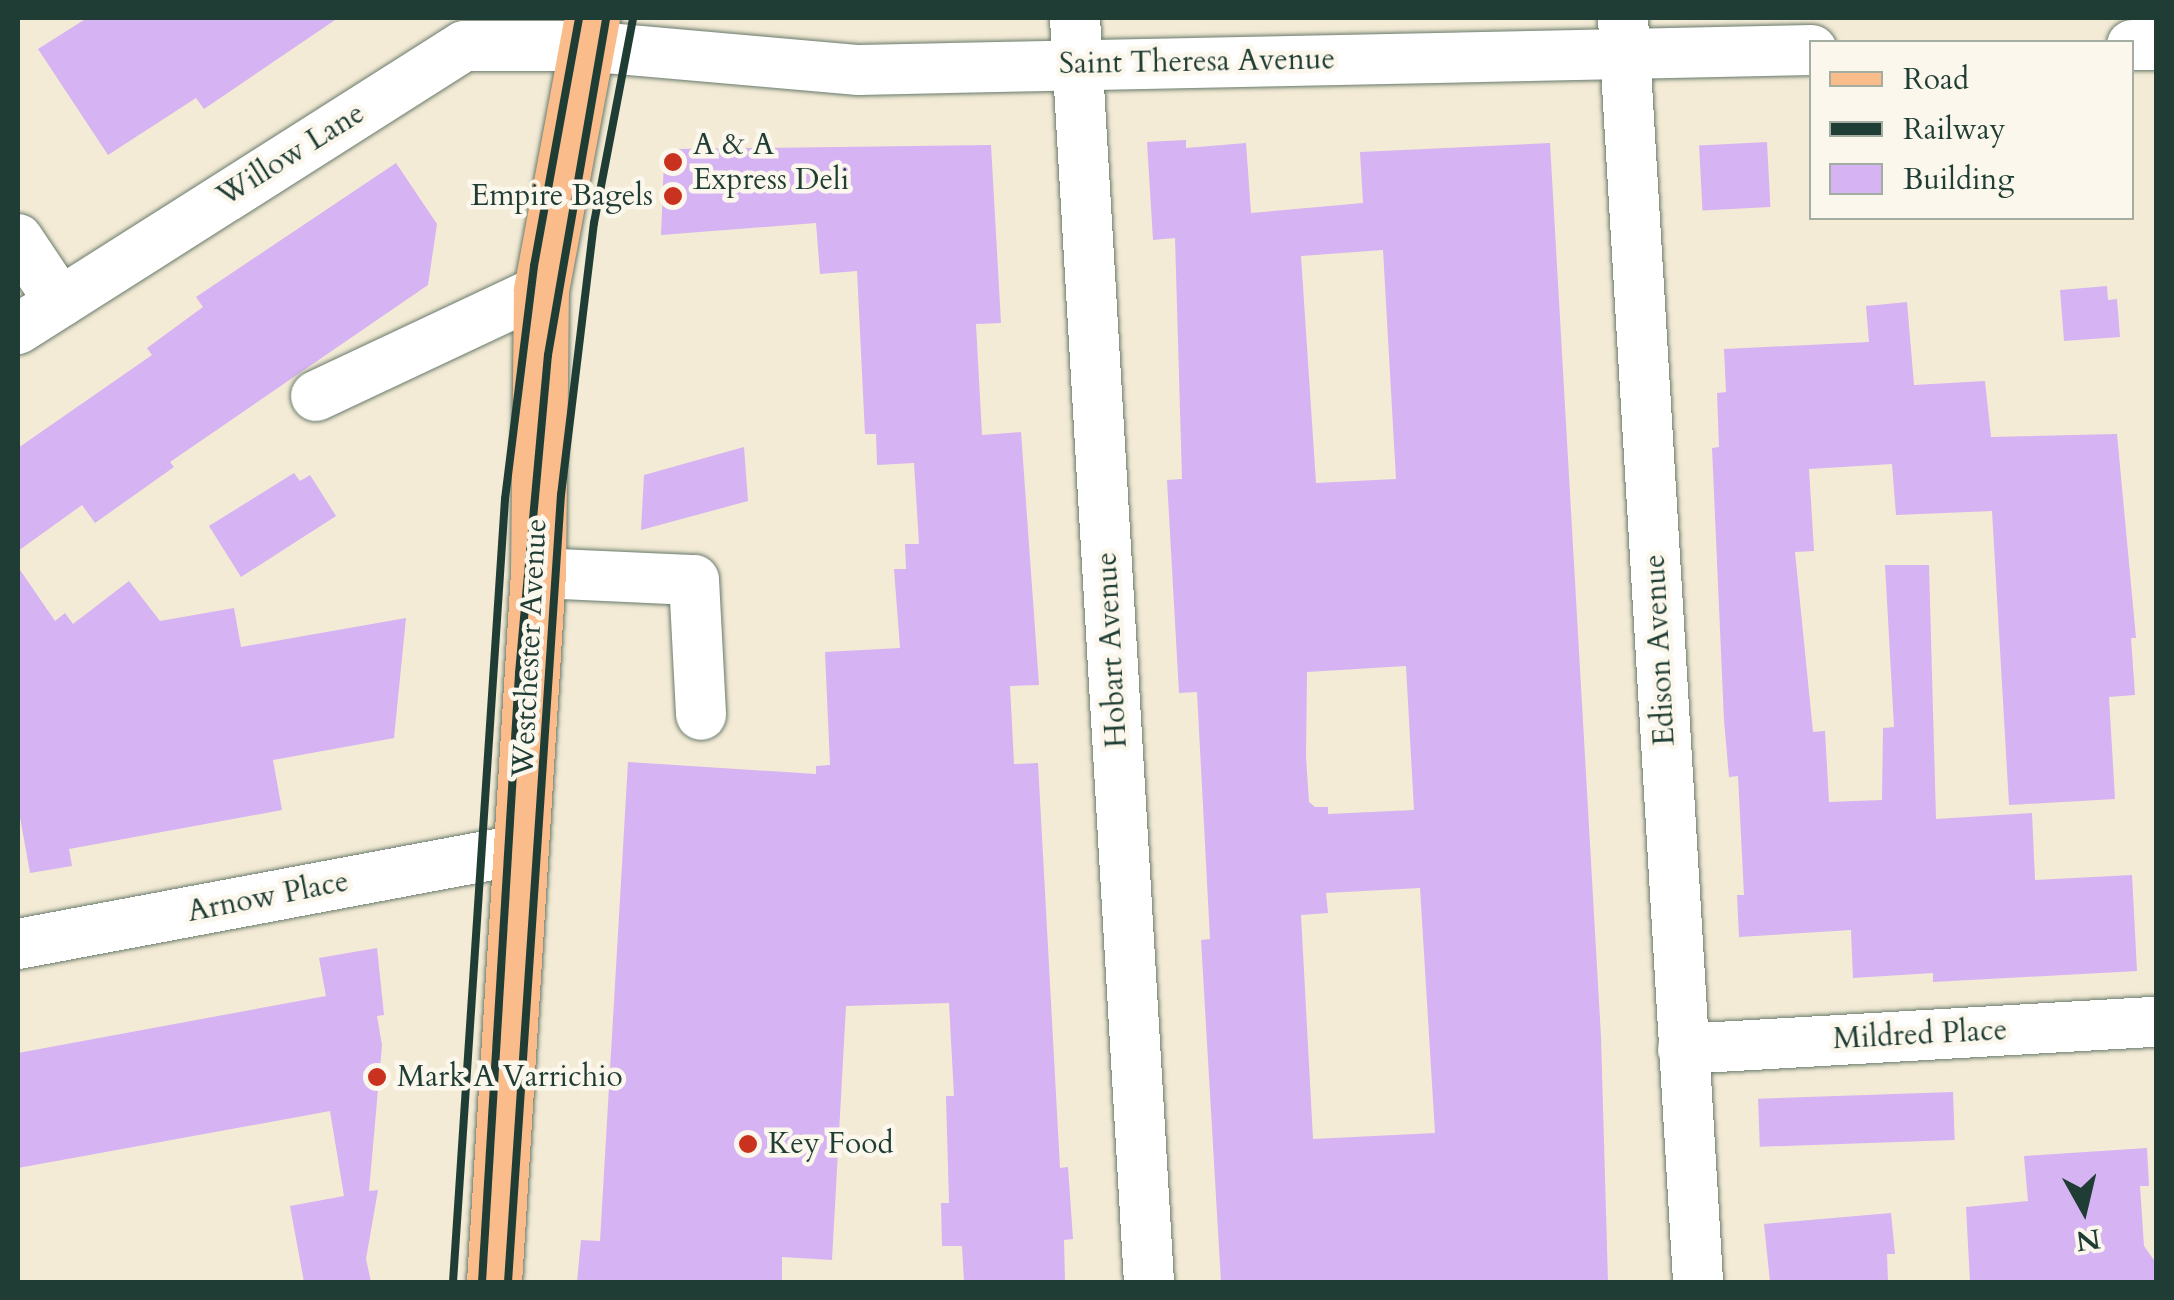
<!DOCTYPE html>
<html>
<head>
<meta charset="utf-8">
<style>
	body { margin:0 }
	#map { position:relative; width:2174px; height:1300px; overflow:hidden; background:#f3ebd5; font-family:Cardo,serif }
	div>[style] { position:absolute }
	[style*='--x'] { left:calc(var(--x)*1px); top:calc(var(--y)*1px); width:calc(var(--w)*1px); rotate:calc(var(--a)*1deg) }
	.building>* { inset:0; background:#d6b3f2; transform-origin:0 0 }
	.roads { filter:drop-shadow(0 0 2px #697a6c) drop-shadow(0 0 2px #697a6c) }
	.minor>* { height:50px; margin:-25px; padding:0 25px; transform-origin:25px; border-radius:25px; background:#fff }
	.major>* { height:55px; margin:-27.5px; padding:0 27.5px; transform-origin:27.5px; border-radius:27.5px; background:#fabc8b }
	.rail>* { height:8px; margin:-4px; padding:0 4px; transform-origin:4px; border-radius:4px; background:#1f3d34 }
	.dots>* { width:28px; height:28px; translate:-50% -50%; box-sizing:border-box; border:5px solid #fbf7ec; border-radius:50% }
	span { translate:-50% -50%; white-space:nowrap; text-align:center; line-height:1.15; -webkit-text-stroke:9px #fbf7ec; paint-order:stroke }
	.street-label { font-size:30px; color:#1f3d34 }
	.poi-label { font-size:30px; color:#1f3d34 }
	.left { translate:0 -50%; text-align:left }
	.right { translate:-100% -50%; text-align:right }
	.frame { position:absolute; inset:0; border:20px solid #1f3d34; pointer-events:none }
	.legend { position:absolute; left:1809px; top:40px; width:325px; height:180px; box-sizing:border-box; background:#fbf7ec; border:2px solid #a3ada2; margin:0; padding:12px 18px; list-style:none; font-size:30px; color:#1f3d34 }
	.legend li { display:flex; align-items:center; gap:20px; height:50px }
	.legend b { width:50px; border:2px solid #a3ada2 }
	.north { position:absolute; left:2034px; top:1160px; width:100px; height:100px; -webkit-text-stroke:8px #fbf7ec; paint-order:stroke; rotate:172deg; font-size:28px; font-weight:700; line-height:40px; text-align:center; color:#1f3d34 }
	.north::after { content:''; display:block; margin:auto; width:35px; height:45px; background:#1f3d34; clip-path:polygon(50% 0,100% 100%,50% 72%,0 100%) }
</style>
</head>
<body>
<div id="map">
	<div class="building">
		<i style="clip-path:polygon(87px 18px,338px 18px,204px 109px,196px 98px,108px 155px,38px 49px)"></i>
		<i style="clip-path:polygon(evenodd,1186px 140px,1186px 148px,1246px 143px,1251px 213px,1363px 203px,1360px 152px,1550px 143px,1601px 1037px,1608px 1282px,1221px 1282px,1201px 940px,1210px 939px,1197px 692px,1179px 693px,1167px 480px,1182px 479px,1175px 238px,1153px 240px,1147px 142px,1186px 140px,1383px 250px,1396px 479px,1316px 483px,1301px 256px,1383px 250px,1186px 140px,1406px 666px,1414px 810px,1328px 814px,1328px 807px,1315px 807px,1309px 802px,1306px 757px,1307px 672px,1406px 666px,1186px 140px,1420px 888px,1435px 1133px,1313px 1139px,1301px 915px,1328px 913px,1326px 893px,1420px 888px)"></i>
		<i style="left:1767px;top:142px;width:65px;height:68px;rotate:87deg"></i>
		<i style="clip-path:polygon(991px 145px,1001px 323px,976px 324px,982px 435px,1021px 432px,1039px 685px,1010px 686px,1014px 764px,1038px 763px,1060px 1168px,1068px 1167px,1073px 1239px,1064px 1240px,1065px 1282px,964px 1282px,962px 1246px,942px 1246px,941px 1203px,949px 1203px,946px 1096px,954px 1096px,949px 1003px,846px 1006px,832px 1260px,782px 1257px,782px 1282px,577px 1282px,581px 1240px,600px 1241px,628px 762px,816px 774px,816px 766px,830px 765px,825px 652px,900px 648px,894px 569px,906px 569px,905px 544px,919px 544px,914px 463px,877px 465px,876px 434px,865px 434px,857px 271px,820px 274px,816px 223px,661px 235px,664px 159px,675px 149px)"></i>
		<i style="clip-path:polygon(396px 163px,437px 224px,428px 285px,170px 462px,174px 467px,95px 523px,82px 505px,18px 551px,18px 448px,152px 355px,147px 348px,203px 307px,196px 297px)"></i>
		<i style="clip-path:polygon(2107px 286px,2108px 300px,2117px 299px,2120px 337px,2064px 341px,2060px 290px)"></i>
		<i style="clip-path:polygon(1907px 302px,1914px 385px,1985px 381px,1991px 437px,2117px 434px,2136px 638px,2131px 638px,2135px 695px,2109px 697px,2115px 799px,2009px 805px,1992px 511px,1896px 515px,1892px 464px,1809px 469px,1814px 551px,1795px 552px,1813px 732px,1825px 731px,1829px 802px,1882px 800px,1883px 728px,1894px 727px,1885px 565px,1929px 565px,1936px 819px,2032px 813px,2035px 880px,2132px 875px,2137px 971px,1933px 982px,1933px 973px,1853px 978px,1851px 930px,1739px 937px,1737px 895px,1744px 895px,1738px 776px,1729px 777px,1724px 720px,1712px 448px,1719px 447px,1717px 393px,1726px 392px,1724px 349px,1869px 342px,1866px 306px)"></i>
		<i style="clip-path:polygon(744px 447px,748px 501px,641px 530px,644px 475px)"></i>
		<i style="clip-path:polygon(294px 473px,300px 481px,310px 475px,336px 516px,241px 577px,209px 526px)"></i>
		<i style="clip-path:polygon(18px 567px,55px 621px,65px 613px,73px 624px,129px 581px,160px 621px,234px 608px,241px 647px,406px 618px,394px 738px,273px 760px,282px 810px,69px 849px,72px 866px,30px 873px,18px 806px)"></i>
		<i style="clip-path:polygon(377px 948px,384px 1015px,377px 1016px,382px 1045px,369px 1191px,378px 1190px,366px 1259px,371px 1282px,304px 1282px,290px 1206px,344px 1196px,330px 1111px,18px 1168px,18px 1053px,326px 996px,319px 958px)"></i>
		<i style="left:1953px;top:1092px;width:48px;height:195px;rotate:88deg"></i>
		<i style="clip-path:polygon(2147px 1148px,2149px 1186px,2140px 1186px,2144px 1246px,2156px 1263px,2156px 1282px,1970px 1282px,1966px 1207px,2028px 1201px,2024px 1156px)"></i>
		<i style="clip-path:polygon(1891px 1213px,1895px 1254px,1887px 1254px,1888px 1282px,1770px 1282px,1764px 1224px)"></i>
	</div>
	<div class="roads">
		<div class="minor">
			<i style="--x:1075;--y:18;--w:1266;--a:86.65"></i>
			<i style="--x:1623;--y:18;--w:1266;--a:86.6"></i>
			<i style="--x:2132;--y:45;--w:24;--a:0"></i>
			<i style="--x:18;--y:239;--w:76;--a:56.3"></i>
			<i style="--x:18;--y:329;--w:528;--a:-32.4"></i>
			<i style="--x:464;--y:46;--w:120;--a:0"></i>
			<i style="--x:584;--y:46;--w:276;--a:5"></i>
			<i style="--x:859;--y:70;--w:953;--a:-1.2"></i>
			<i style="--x:316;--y:396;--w:249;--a:-25.2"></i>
			<i style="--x:538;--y:573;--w:156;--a:2.6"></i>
			<i style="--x:694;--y:580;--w:135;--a:87"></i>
			<i style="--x:18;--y:944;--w:509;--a:-10.65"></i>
			<i style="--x:1683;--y:1049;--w:474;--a:-3.3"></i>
		</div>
		<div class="major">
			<i style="--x:494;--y:1282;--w:710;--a:-86.45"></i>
			<i style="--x:538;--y:573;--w:283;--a:-89.4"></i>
			<i style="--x:541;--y:290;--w:277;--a:-79.4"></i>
		</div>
	</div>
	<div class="rail">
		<i style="--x:453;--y:1282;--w:785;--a:-86.2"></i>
		<i style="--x:505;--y:499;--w:235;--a:-82.9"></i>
		<i style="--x:534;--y:266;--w:252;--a:-79.7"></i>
		<i style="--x:482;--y:1282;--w:610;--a:-86.52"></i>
		<i style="--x:519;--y:673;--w:319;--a:-84.8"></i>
		<i style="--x:548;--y:355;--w:342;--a:-80.2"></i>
		<i style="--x:508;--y:1282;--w:789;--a:-86.15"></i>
		<i style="--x:561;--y:495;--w:274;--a:-83.1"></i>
		<i style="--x:594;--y:223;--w:209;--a:-79.2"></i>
	</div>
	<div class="dots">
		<i style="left:673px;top:162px;background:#c8321e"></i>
		<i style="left:673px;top:196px;background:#c8321e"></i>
		<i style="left:377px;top:1077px;background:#c8321e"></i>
		<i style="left:748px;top:1144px;background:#c8321e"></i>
	</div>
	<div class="street-label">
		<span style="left:1197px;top:62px;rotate:-1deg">Saint Theresa Avenue</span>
		<span style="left:291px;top:155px;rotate:-32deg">Willow Lane</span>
		<span style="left:530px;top:648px;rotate:-87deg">Westchester Avenue</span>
		<span style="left:1112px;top:650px;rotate:-93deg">Hobart Avenue</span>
		<span style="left:1660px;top:650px;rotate:-93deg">Edison Avenue</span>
		<span style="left:268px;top:897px;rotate:-11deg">Arnow Place</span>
		<span style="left:1920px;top:1035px;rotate:-3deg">Mildred Place</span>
	</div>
	<div class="poi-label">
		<span class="left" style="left:693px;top:162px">A &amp; A<br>Express Deli</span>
		<span class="right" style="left:653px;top:196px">Empire Bagels</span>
		<span class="left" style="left:397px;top:1077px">Mark A Varrichio</span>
		<span class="left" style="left:768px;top:1144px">Key Food</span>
	</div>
	<div class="frame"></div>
	<ul class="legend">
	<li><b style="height:12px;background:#fabc8b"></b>Road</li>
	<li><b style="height:12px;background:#1f3d34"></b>Railway</li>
	<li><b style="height:28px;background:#d6b3f2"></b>Building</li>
	</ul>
	<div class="north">N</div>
</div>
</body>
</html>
